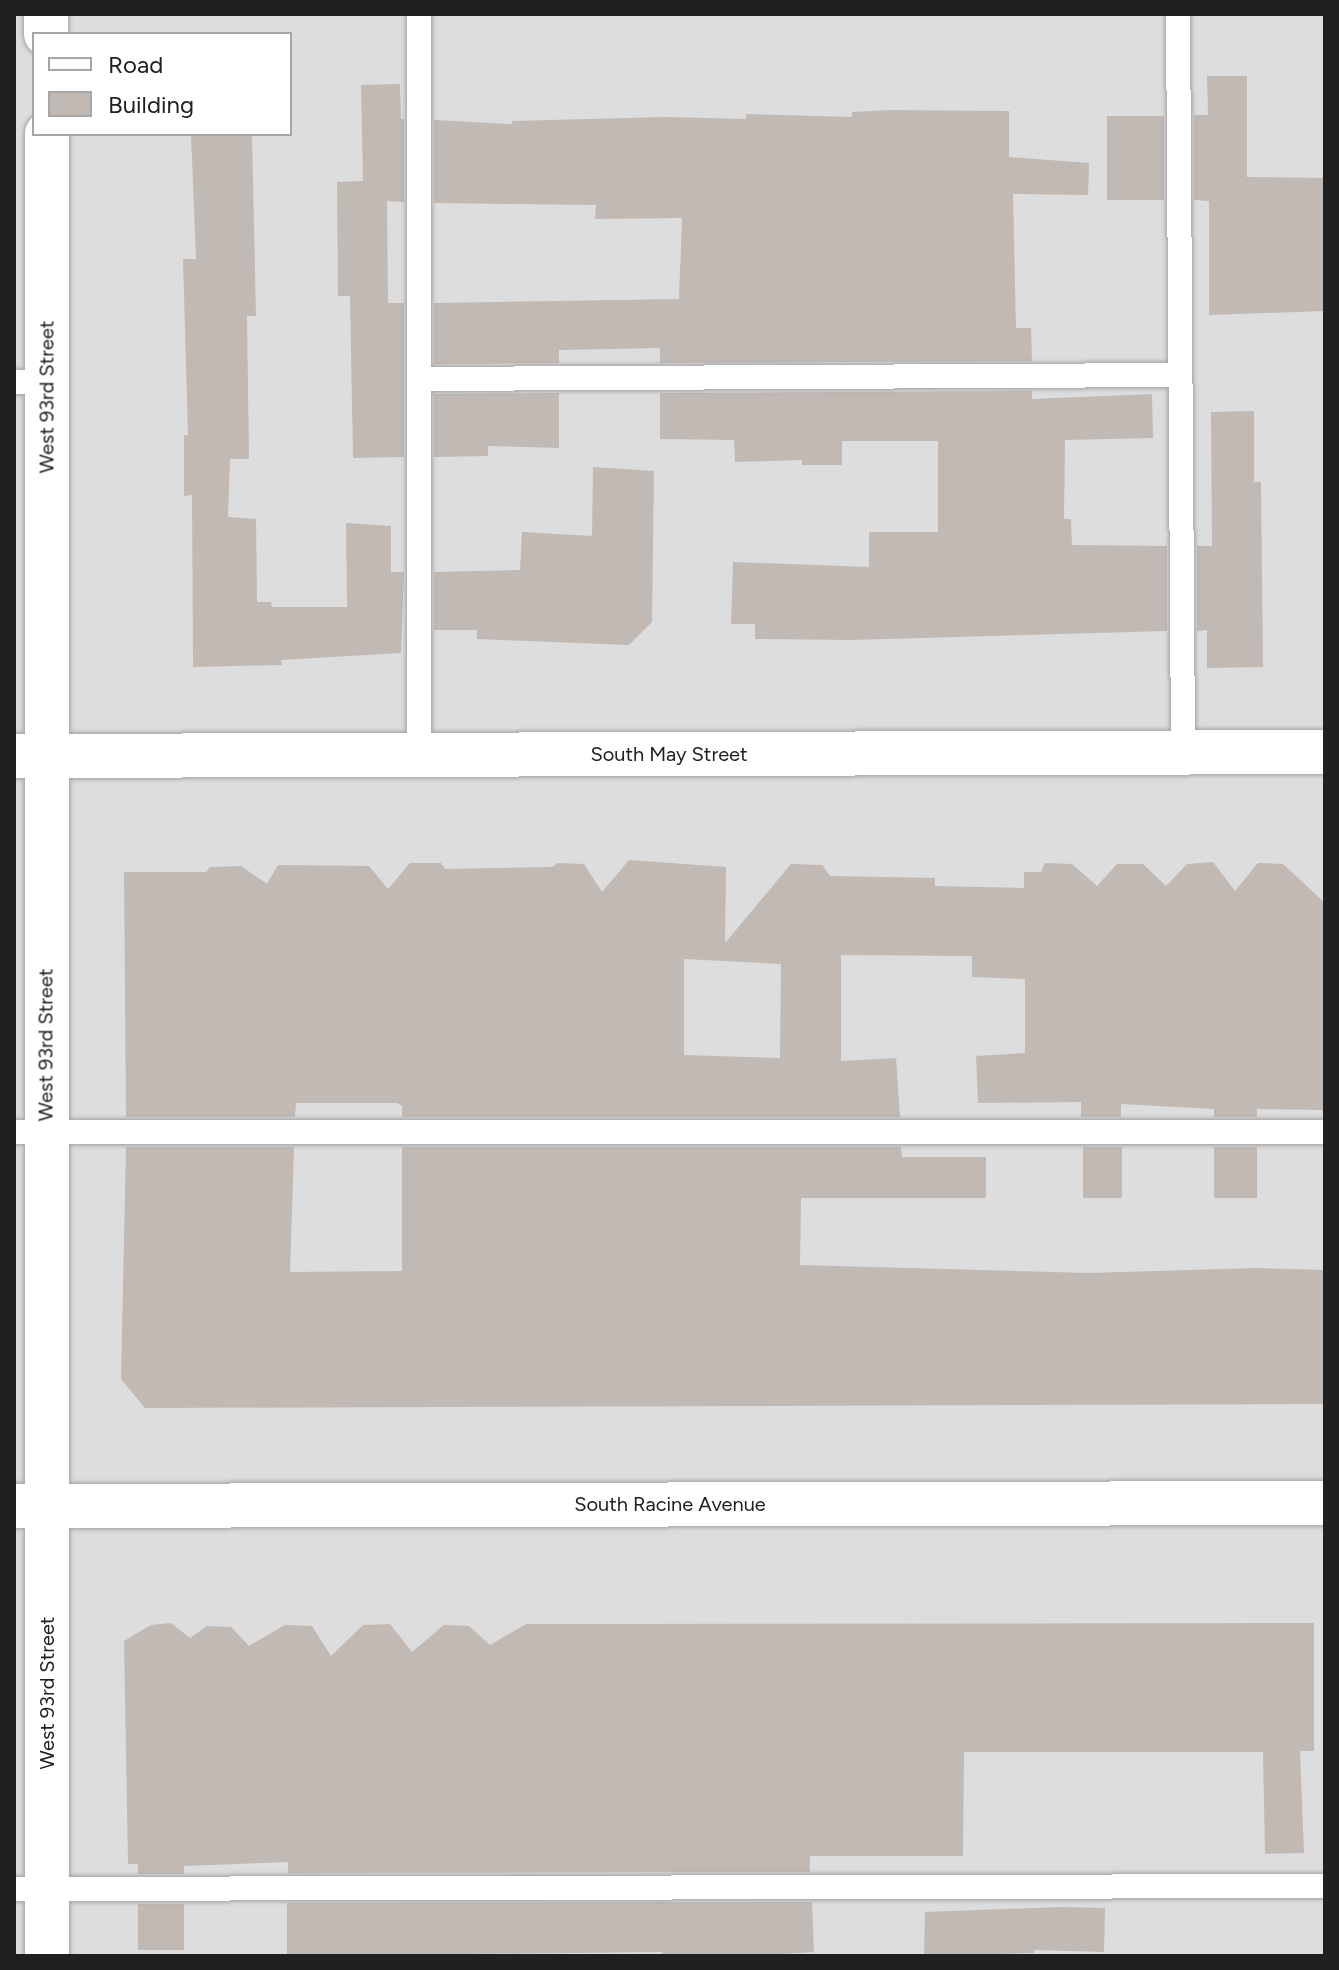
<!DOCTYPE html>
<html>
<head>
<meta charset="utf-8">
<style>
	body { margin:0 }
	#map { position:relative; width:1339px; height:1970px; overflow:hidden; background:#f0ede7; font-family:Figtree,sans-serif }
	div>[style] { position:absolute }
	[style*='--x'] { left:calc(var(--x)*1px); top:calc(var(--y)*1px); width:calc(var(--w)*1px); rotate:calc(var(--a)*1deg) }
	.residential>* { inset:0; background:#dedddd }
	.building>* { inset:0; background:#c0b9b4; transform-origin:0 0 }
	.roads { filter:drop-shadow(0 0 2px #a4a4a4) drop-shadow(0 0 2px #a4a4a4) }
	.service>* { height:24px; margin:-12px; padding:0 12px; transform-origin:12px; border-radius:12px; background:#fff }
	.minor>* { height:44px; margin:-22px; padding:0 22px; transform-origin:22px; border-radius:22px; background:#fff }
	span { translate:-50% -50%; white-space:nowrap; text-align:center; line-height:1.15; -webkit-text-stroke:8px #fff; paint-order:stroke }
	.street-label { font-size:20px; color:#202020 }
	.frame { position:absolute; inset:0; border:16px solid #202020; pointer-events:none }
	.legend { position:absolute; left:32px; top:32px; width:260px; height:104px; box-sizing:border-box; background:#fff; border:2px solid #a6a6a6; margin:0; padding:10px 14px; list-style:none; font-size:24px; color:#202020 }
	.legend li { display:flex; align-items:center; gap:16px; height:40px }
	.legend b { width:40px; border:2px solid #a6a6a6 }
</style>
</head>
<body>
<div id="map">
	<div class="residential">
		<i style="clip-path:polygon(evenodd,14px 14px,1325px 14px,1325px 1956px,14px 1956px,14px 14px,34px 34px,290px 34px,290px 134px,34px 134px,34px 34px)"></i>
	</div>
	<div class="building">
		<i style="clip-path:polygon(1207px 76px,1247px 76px,1247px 177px,1325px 178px,1325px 311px,1209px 315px,1209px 201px,1194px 200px,1194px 115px,1208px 115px)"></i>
		<i style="clip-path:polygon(400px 84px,401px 119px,404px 119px,404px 202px,387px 201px,388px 303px,404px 303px,404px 457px,353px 458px,350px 296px,338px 296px,337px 182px,363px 181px,361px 85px)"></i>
		<i style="clip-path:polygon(889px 110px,1009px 111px,1009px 157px,1089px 163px,1088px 195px,1013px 194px,1016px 328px,1031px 328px,1032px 361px,660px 363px,660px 348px,559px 350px,559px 363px,434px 364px,434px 303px,679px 299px,682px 218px,595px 219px,596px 205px,434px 203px,434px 120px,512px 124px,512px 121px,665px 117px,746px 119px,746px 114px,852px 117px,852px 112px)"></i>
		<i style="left:1164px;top:116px;width:84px;height:57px;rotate:90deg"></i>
		<i style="clip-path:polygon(191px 134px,252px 134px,256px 316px,247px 316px,249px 459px,230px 459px,228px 517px,256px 519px,257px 602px,271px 602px,272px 607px,347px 607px,346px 523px,391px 526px,391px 572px,404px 572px,401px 653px,281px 660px,282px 665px,193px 667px,192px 495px,184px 496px,184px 435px,188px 435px,183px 259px,196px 259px)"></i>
		<i style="clip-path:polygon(1032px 391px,1032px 399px,1152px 394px,1153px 438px,1065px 440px,1064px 519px,1071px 519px,1072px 545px,1167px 546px,1167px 631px,851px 640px,755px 639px,755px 624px,731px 624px,733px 562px,869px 567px,869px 532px,938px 532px,938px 441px,842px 441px,842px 465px,802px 465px,802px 460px,735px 462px,734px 440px,660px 439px,660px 393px)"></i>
		<i style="clip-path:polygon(559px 393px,559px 448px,488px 446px,488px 456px,434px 457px,434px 394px)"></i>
		<i style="clip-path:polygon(1254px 411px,1254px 482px,1261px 482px,1263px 667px,1207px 668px,1207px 630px,1197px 631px,1197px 546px,1212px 546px,1211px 412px)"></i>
		<i style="clip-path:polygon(593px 467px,654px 471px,652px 622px,629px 645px,477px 639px,477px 630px,434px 630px,434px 572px,520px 570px,522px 532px,592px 536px)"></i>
		<i style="clip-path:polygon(evenodd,629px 860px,726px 867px,725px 943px,791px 864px,822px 865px,830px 876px,935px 878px,935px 886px,1024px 888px,1024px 872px,1041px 872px,1045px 863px,1072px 864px,1097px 886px,1117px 864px,1143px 864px,1166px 886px,1187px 864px,1213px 862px,1235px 891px,1258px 863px,1283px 864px,1325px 903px,1325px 1110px,1257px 1109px,1257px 1117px,1214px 1117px,1214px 1109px,1121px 1104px,1121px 1117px,1081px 1117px,1081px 1102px,978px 1103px,976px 1056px,1025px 1053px,1025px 979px,972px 977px,972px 956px,841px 955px,841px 1061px,896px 1058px,900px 1117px,402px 1117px,402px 1106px,397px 1103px,296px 1103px,295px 1117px,126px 1117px,124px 872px,206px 872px,210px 867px,241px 866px,267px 884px,278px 865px,369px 866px,388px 889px,410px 863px,441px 863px,445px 869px,552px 867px,558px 863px,584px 864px,602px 892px,629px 860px,684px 959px,781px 964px,780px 1058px,684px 1055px,684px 959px)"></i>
		<i style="clip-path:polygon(126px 1147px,294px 1147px,290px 1272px,402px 1271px,402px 1147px,901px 1147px,902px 1157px,986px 1157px,986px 1198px,801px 1198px,800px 1265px,1088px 1273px,1257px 1268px,1325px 1270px,1325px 1404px,145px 1408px,121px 1379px)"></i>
		<i style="left:1083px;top:1147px;width:39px;height:51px"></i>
		<i style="left:1214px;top:1147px;width:43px;height:51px"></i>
		<i style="clip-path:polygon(171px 1623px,190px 1638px,207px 1626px,231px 1627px,249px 1646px,285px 1625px,312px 1626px,331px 1656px,363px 1625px,390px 1624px,412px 1652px,444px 1625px,469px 1626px,490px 1645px,526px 1624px,1314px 1623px,1314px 1751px,1300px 1751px,1304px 1853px,1265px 1854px,1263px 1752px,964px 1752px,963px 1856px,810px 1856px,810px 1872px,288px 1873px,288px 1862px,184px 1866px,184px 1874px,138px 1874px,138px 1864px,128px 1864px,124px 1641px,151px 1625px)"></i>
		<i style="clip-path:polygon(812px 1902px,814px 1952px,750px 1956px,662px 1956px,662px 1952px,287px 1956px,287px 1903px)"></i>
		<i style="left:138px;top:1904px;width:46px;height:46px"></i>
		<i style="clip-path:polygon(1061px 1907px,1105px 1908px,1104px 1952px,1034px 1950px,1034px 1953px,924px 1956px,925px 1912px)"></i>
	</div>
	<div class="roads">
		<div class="service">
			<i style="--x:419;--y:14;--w:741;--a:90"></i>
			<i style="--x:1178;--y:14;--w:739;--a:89.61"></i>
			<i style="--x:419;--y:379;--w:761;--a:-0.3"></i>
			<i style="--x:14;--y:382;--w:33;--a:0"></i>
			<i style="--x:14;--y:1132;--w:1311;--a:0"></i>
			<i style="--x:14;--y:1889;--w:1311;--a:-0.13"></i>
		</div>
		<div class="minor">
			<i style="--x:46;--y:14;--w:20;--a:90"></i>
			<i style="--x:47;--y:134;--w:1822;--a:90"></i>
			<i style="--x:14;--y:756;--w:1311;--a:-0.17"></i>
			<i style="--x:14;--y:1506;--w:1311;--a:-0.13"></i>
		</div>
	</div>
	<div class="street-label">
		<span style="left:47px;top:397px;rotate:-90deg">West 93rd Street</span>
		<span style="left:669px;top:754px">South May Street</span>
		<span style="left:46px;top:1045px;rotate:-90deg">West 93rd Street</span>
		<span style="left:670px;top:1504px">South Racine Avenue</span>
		<span style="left:47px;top:1693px;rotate:-90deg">West 93rd Street</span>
	</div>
	<div class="frame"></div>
	<ul class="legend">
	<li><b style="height:10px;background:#fff"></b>Road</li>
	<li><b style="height:22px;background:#c0b9b4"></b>Building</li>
	</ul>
</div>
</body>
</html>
